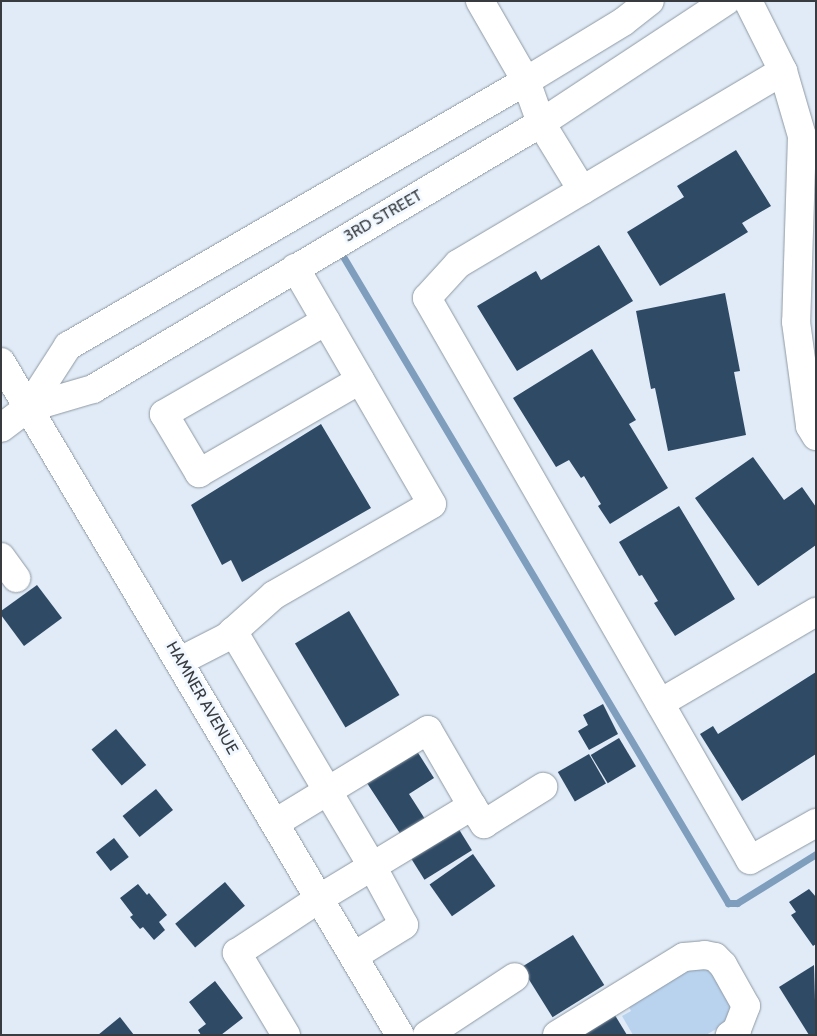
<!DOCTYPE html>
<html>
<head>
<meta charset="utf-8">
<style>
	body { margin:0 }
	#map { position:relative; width:817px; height:1036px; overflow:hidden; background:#e0ebf7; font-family:Cabin,sans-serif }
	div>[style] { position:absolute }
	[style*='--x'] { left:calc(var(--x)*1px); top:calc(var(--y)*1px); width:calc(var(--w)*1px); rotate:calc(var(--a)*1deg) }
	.green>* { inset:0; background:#b9d3ef }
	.stream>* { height:7px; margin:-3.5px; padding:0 3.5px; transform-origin:3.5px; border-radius:3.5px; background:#7f9dbc }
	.building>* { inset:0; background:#2f4a65; transform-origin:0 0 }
	.roads { filter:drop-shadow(0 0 1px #8e99a3) drop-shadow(0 0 1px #8e99a3) }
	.minor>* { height:28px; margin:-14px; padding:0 14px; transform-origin:14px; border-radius:14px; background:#fff }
	.major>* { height:28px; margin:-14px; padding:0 14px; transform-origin:14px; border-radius:14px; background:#fff }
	span { translate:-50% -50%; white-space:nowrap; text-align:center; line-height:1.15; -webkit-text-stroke:5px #f1f8ff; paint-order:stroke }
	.street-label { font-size:16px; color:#383c41 }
	.frame { position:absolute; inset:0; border:2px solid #383c41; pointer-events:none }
</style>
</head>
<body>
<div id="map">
	<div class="green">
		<i style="clip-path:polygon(705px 963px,734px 1005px,730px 1021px,706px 1035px,633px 1035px,622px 1016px,631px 1011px,627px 1003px,685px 966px)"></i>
	</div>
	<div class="stream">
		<i style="--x:344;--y:258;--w:751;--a:59.23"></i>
		<i style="--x:728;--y:903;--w:9;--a:0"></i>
		<i style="--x:737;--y:903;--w:93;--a:-31.8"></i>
	</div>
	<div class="building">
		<i style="clip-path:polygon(736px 150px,771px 206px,742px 223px,748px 232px,660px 286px,627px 232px,684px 197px,677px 186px)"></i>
		<i style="clip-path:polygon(599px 245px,633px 301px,517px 371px,477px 306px,536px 271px,541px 280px)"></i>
		<i style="clip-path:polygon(725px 293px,740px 371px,734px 372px,746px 435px,668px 451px,655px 388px,651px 389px,636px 311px)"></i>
		<i style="clip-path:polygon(592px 349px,636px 420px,629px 424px,668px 488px,610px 524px,598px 506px,601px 504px,584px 476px,581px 478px,569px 460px,556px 467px,513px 398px)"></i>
		<i style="clip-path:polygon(321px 424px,371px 508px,242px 582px,231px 560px,222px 565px,191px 505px)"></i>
		<i style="clip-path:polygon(753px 457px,784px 500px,802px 487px,816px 507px,816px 545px,758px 586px,695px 498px)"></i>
		<i style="clip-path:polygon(679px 506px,735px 599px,675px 636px,654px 603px,658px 601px,642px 575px,639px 576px,619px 542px)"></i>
		<i style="clip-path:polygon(37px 585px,62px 618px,24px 646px,1px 615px,1px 611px)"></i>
		<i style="left:349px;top:611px;width:98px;height:63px;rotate:59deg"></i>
		<i style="clip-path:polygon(816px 672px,816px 754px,742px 801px,700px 734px,713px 726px,718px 734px)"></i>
		<i style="clip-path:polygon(603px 704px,618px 734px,589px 750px,578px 731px,588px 725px,583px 715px)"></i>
		<i style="left:116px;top:729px;width:47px;height:32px;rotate:50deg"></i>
		<i style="left:619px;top:738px;width:33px;height:33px;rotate:59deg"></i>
		<i style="clip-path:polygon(415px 748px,434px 778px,409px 794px,425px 819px,401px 835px,365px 780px)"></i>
		<i style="left:589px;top:754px;width:34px;height:36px;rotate:60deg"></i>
		<i style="left:156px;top:789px;width:27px;height:43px;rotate:51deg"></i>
		<i style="left:455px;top:823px;width:32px;height:56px;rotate:58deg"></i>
		<i style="left:114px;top:838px;width:24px;height:23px;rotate:52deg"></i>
		<i style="left:473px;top:854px;width:39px;height:53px;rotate:55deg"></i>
		<i style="left:225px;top:882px;width:31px;height:65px;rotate:50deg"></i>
		<i style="clip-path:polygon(138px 884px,147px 895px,149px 893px,167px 915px,159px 922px,165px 930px,154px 940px,143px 927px,140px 929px,130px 917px,133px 915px,120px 898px)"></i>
		<i style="clip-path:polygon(809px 889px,816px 897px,816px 944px,813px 946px,791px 915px,796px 912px,789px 902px)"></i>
		<i style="left:573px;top:935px;width:59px;height:61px;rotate:58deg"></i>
		<i style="clip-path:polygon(814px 965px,816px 1035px,809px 1035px,779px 987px)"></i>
		<i style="clip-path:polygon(215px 981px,243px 1018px,221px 1035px,201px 1035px,198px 1030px,206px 1024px,189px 1002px)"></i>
		<i style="clip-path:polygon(613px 1012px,627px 1035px,576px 1035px)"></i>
		<i style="clip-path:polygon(120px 1017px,134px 1035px,98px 1035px)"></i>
	</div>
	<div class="roads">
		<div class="minor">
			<i style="--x:480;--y:1;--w:92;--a:60.1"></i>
			<i style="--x:526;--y:81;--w:45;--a:70.3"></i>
			<i style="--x:541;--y:123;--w:79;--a:58.5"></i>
			<i style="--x:748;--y:1;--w:78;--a:63.4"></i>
			<i style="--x:783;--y:71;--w:68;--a:73.7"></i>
			<i style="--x:802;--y:136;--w:186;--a:91.8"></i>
			<i style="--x:796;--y:322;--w:105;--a:82.3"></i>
			<i style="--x:810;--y:426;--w:12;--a:59"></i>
			<i style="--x:783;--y:71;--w:378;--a:149.3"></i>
			<i style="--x:458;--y:264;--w:46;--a:132.4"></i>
			<i style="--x:427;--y:298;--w:648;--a:60.11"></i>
			<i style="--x:750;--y:860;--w:76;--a:-29.3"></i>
			<i style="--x:326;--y:321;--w:187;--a:150.1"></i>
			<i style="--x:164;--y:414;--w:69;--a:59.3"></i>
			<i style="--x:199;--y:473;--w:186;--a:-30"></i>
			<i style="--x:28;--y:408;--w:68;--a:-16.3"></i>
			<i style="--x:93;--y:389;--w:521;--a:-30.7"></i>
			<i style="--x:541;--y:123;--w:222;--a:-33.4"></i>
			<i style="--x:1;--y:428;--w:34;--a:-37"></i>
			<i style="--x:28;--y:408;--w:74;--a:-57.2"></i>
			<i style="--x:68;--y:346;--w:529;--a:-30.05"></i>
			<i style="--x:526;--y:81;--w:114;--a:-31.3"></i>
			<i style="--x:623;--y:22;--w:34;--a:-38"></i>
			<i style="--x:1;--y:557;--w:26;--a:54"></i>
			<i style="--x:233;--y:631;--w:273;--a:59.4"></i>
			<i style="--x:372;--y:866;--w:67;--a:61.5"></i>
			<i style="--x:404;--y:925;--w:59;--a:148.2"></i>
			<i style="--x:180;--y:661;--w:53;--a:-27.1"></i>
			<i style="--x:227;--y:637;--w:63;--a:-41.8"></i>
			<i style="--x:274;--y:595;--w:182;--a:-29.9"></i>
			<i style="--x:432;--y:504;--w:273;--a:-120.1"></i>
			<i style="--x:660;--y:703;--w:181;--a:-30.3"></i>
			<i style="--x:275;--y:823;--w:179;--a:-31.3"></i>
			<i style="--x:428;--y:730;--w:88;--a:59.9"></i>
			<i style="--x:286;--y:1035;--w:96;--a:-120.9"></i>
			<i style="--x:237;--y:953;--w:100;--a:-33.5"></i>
			<i style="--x:320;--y:898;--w:178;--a:-31.2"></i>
			<i style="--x:472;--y:806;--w:22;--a:56"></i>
			<i style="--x:484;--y:824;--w:70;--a:-32.1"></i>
			<i style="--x:427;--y:1035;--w:105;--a:-33.4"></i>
			<i style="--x:557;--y:1035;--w:149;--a:-31.6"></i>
			<i style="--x:684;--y:957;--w:21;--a:-5"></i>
			<i style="--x:705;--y:955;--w:10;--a:11"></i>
			<i style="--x:715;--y:957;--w:11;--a:45"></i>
			<i style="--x:723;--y:965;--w:47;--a:60.7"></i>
			<i style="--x:746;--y:1006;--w:26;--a:111"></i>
			<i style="--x:737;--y:1030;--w:9;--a:144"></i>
		</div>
		<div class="major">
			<i style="--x:1;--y:362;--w:782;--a:59.34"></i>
		</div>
	</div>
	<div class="street-label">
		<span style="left:383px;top:216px;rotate:-30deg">3RD STREET</span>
		<span style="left:202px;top:698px;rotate:60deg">HAMNER AVENUE</span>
	</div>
	<div class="frame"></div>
</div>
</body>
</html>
